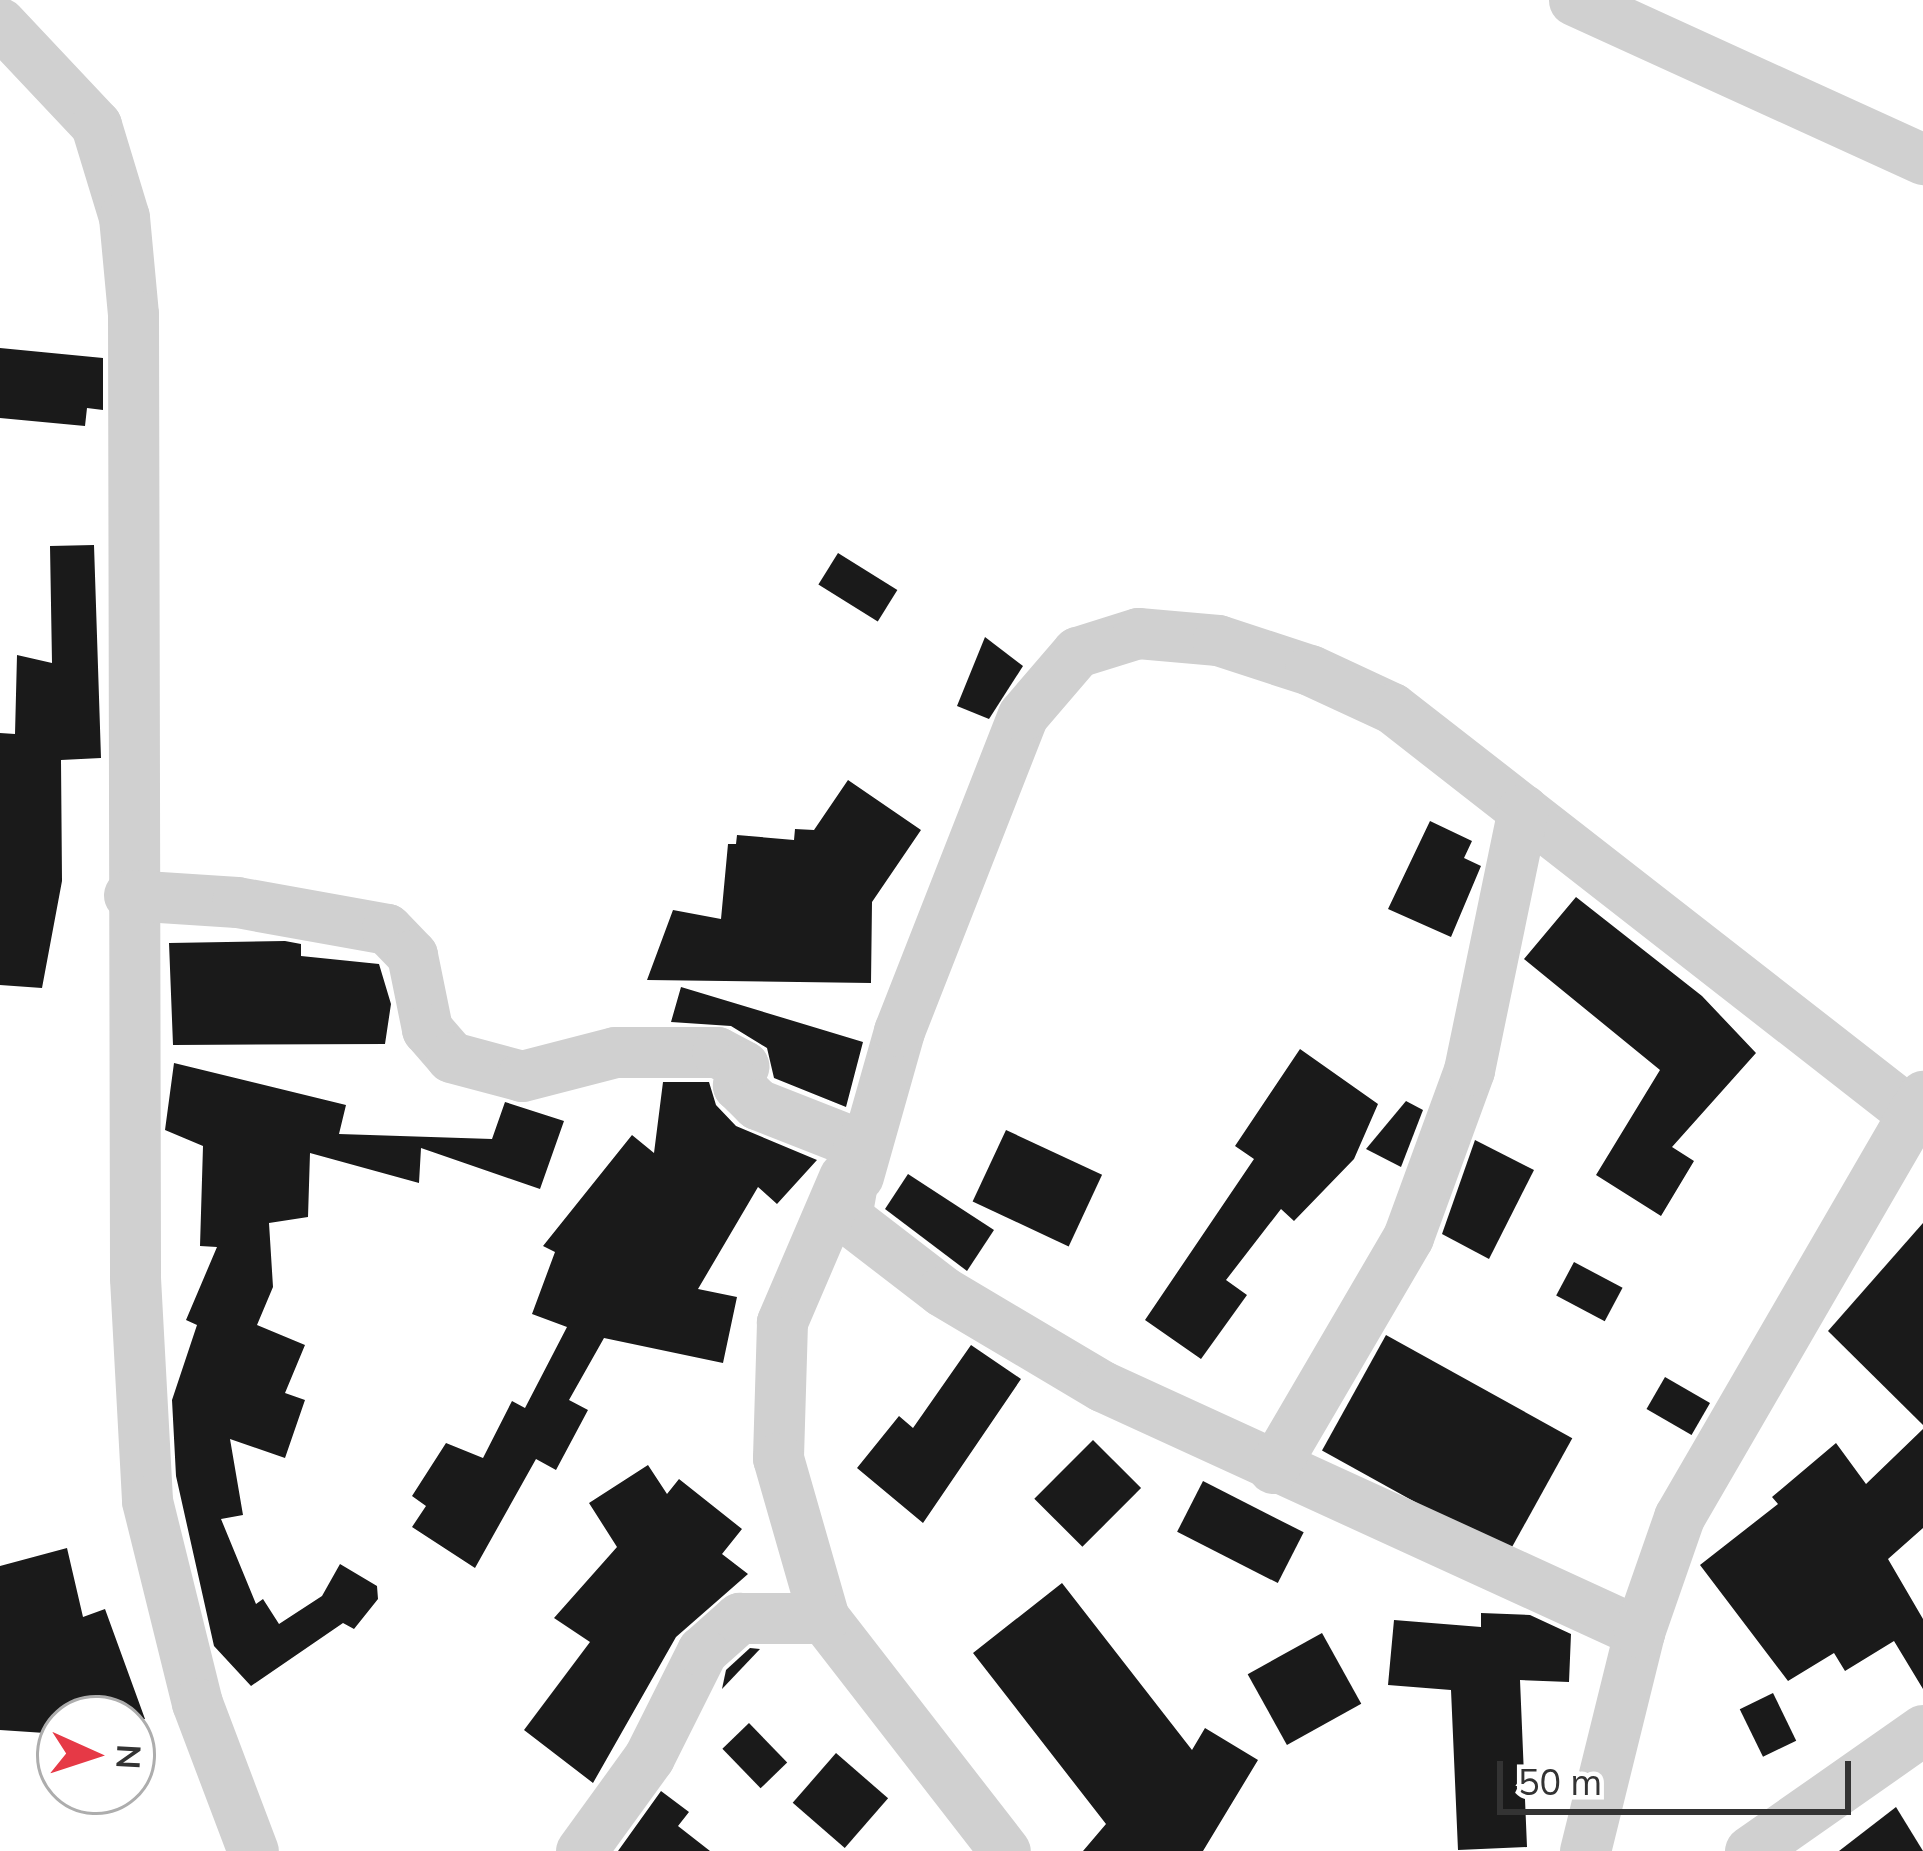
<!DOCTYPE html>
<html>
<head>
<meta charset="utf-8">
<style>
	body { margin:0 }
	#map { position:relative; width:1923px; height:1851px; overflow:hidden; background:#fff; font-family:Mulish,sans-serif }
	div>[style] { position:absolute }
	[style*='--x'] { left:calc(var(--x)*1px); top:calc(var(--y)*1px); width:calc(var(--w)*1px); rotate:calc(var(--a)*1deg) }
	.building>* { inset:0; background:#1a1a1a; transform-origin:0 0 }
	.minor>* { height:51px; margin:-25.5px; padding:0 25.5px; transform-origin:25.5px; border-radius:25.5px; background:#d0d0d0 }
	span { translate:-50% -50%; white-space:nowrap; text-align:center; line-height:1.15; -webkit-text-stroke:12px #fff; paint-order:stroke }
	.north { position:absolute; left:36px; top:1695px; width:120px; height:120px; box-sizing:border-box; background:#fff; border:3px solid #adadad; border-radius:50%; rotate:93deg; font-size:33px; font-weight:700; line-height:48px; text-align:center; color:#333 }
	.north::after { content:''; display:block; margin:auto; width:42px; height:54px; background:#e63946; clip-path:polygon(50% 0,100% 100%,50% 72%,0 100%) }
	.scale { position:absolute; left:1497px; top:1761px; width:354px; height:54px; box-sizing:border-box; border:6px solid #333; border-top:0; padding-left:15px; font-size:36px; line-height:42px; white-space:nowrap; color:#333; -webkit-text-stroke:9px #fff; paint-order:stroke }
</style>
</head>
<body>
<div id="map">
	<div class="building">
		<i style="clip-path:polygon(0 348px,103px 358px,103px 410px,87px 408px,85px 426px,0 418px)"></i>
		<i style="clip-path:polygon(94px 545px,101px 758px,61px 760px,62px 881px,42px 988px,0 985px,0 733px,15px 734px,17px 655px,52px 663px,50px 546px)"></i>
		<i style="left:838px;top:553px;width:70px;height:37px;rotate:32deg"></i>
		<i style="clip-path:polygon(985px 637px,1023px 666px,989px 719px,957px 706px)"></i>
		<i style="clip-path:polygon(848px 780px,921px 830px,872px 902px,871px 983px,647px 980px,673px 910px,721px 919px,728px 844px,736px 844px,737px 835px,794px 840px,795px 829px,814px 830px)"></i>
		<i style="clip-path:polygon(1430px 821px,1472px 841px,1464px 858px,1481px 866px,1451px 937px,1388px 909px)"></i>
		<i style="clip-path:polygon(1576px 897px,1702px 996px,1756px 1053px,1672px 1147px,1694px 1161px,1661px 1216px,1596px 1175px,1660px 1070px,1524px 959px)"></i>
		<i style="clip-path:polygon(285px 941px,301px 944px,301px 956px,379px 964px,391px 1004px,385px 1044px,173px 1045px,169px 943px)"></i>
		<i style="clip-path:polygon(681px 987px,863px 1042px,846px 1107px,774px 1078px,767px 1048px,731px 1026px,671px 1022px)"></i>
		<i style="clip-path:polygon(1300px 1049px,1378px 1104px,1354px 1159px,1294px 1221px,1281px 1209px,1226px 1280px,1247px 1295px,1201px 1359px,1145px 1320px,1254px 1159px,1235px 1146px)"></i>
		<i style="clip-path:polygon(174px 1063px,346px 1105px,339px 1134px,492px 1139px,505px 1102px,564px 1121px,540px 1189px,421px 1148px,419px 1183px,310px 1153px,308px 1217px,269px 1223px,273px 1287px,257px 1325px,305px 1345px,285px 1393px,305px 1400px,285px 1458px,230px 1439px,243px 1515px,221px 1519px,256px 1604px,263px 1599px,279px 1624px,322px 1596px,340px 1564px,377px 1586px,378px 1599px,354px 1629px,343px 1623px,251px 1686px,214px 1646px,176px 1476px,172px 1400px,197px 1325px,186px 1320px,217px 1247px,200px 1246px,203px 1146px,165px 1130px)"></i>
		<i style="clip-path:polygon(663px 1082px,709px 1082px,716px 1105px,736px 1126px,817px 1160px,777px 1204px,758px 1187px,698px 1289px,737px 1297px,723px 1363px,604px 1338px,569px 1400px,588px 1410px,556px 1470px,536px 1459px,475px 1568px,412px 1527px,426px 1506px,412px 1496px,446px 1443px,483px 1458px,512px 1401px,525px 1408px,567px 1327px,532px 1314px,555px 1252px,543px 1246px,632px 1135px,654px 1153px)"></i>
		<i style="clip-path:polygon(1406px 1101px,1423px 1110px,1401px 1167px,1366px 1149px)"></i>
		<i style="left:1006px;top:1130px;width:106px;height:79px;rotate:25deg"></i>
		<i style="clip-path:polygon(1475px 1140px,1534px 1170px,1489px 1259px,1442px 1234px)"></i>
		<i style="clip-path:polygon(908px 1174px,994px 1230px,967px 1271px,885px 1209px)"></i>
		<i style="clip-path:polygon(1923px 1223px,1923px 1425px,1828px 1331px)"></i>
		<i style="left:1574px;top:1262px;width:55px;height:38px;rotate:28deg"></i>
		<i style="left:1386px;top:1335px;width:213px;height:132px;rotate:29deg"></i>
		<i style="clip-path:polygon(971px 1345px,1021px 1379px,923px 1523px,857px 1468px,899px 1416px,913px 1428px)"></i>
		<i style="left:1665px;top:1377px;width:52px;height:37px;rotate:30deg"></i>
		<i style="clip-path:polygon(1923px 1429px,1923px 1528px,1888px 1559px,1923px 1619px,1923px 1689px,1894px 1641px,1845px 1671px,1834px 1653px,1788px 1681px,1700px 1565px,1778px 1504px,1772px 1497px,1836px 1443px,1866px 1484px)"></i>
		<i style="left:1093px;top:1440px;width:68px;height:83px;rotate:45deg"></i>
		<i style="clip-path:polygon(648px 1465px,667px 1494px,679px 1479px,742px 1529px,722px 1554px,748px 1574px,676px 1637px,593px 1783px,524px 1730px,590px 1642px,554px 1618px,617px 1547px,589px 1503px)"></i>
		<i style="left:1203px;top:1481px;width:113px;height:57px;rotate:27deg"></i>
		<i style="clip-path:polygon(67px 1548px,83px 1617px,105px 1609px,145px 1719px,60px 1719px,60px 1734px,0 1730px,0 1566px)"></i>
		<i style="clip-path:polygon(1062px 1583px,1192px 1750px,1205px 1728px,1258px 1760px,1203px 1851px,1083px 1851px,1106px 1824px,973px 1653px)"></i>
		<i style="clip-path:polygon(1481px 1613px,1530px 1615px,1571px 1634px,1569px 1682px,1520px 1680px,1527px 1847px,1458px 1850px,1451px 1690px,1388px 1685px,1394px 1620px,1481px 1627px)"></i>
		<i style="left:1322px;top:1633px;width:81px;height:85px;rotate:61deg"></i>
		<i style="clip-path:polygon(750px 1648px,760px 1649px,722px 1689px,726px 1670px)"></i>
		<i style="left:1773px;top:1693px;width:53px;height:37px;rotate:64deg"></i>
		<i style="left:749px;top:1723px;width:55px;height:37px;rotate:46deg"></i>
		<i style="left:836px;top:1753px;width:69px;height:66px;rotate:41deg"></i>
		<i style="clip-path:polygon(661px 1791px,689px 1812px,678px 1826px,710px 1851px,618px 1851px)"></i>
		<i style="clip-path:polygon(1896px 1807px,1923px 1851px,1839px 1851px)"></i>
	</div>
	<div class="minor">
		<i style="--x:1574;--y:0;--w:384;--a:24.5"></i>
		<i style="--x:0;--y:23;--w:140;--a:46.7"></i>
		<i style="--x:96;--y:125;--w:96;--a:73.1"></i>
		<i style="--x:124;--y:217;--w:97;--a:84.7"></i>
		<i style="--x:133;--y:314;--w:964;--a:89.88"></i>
		<i style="--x:135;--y:1278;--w:223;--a:86.9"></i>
		<i style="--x:147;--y:1501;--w:208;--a:76.1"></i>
		<i style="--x:197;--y:1703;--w:158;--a:69.3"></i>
		<i style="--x:129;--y:895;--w:108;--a:3.7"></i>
		<i style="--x:237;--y:902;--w:152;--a:10.2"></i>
		<i style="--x:387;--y:929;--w:36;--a:46"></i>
		<i style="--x:412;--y:955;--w:76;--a:78.5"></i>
		<i style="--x:427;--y:1029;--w:37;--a:49"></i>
		<i style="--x:451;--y:1057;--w:73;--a:15"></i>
		<i style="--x:522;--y:1076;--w:96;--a:-14.5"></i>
		<i style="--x:615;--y:1052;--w:102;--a:0"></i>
		<i style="--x:717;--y:1052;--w:30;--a:28"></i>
		<i style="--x:743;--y:1066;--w:20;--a:105"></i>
		<i style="--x:738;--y:1085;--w:27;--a:45"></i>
		<i style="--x:757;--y:1104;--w:110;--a:21.4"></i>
		<i style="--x:859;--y:1144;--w:74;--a:100.1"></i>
		<i style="--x:846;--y:1217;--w:121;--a:37.6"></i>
		<i style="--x:942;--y:1291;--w:186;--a:30.7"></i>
		<i style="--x:1102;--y:1386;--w:591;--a:24.61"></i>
		<i style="--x:858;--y:1176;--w:151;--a:-74.2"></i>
		<i style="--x:899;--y:1031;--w:339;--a:-68.6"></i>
		<i style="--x:1023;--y:715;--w:83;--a:-49.4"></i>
		<i style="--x:1077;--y:652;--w:64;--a:-17.3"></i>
		<i style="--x:1138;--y:633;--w:80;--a:5"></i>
		<i style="--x:1218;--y:640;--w:97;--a:18.1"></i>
		<i style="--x:1310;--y:670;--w:90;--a:24.9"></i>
		<i style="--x:1392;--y:708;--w:662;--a:37.94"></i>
		<i style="--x:844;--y:1177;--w:158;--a:113.2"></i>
		<i style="--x:782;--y:1322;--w:136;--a:91.7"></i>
		<i style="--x:778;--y:1458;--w:166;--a:74"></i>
		<i style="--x:824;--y:1618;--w:295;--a:52.2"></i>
		<i style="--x:1273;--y:1468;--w:268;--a:-59.7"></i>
		<i style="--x:1408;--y:1237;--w:178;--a:-69.9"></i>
		<i style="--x:1469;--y:1070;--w:266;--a:-78.3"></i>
		<i style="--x:581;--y:1851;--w:116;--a:-54.1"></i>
		<i style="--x:649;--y:1757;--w:119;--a:-63.4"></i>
		<i style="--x:702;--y:1651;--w:50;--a:-41.7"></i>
		<i style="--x:739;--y:1618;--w:85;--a:0"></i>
		<i style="--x:1585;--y:1851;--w:226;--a:-76.1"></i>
		<i style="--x:1639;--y:1632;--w:122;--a:-70.8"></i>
		<i style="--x:1679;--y:1517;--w:487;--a:-59.9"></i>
		<i style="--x:1750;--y:1851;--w:211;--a:-35"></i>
	</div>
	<div class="north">N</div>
	<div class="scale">50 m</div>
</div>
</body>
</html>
